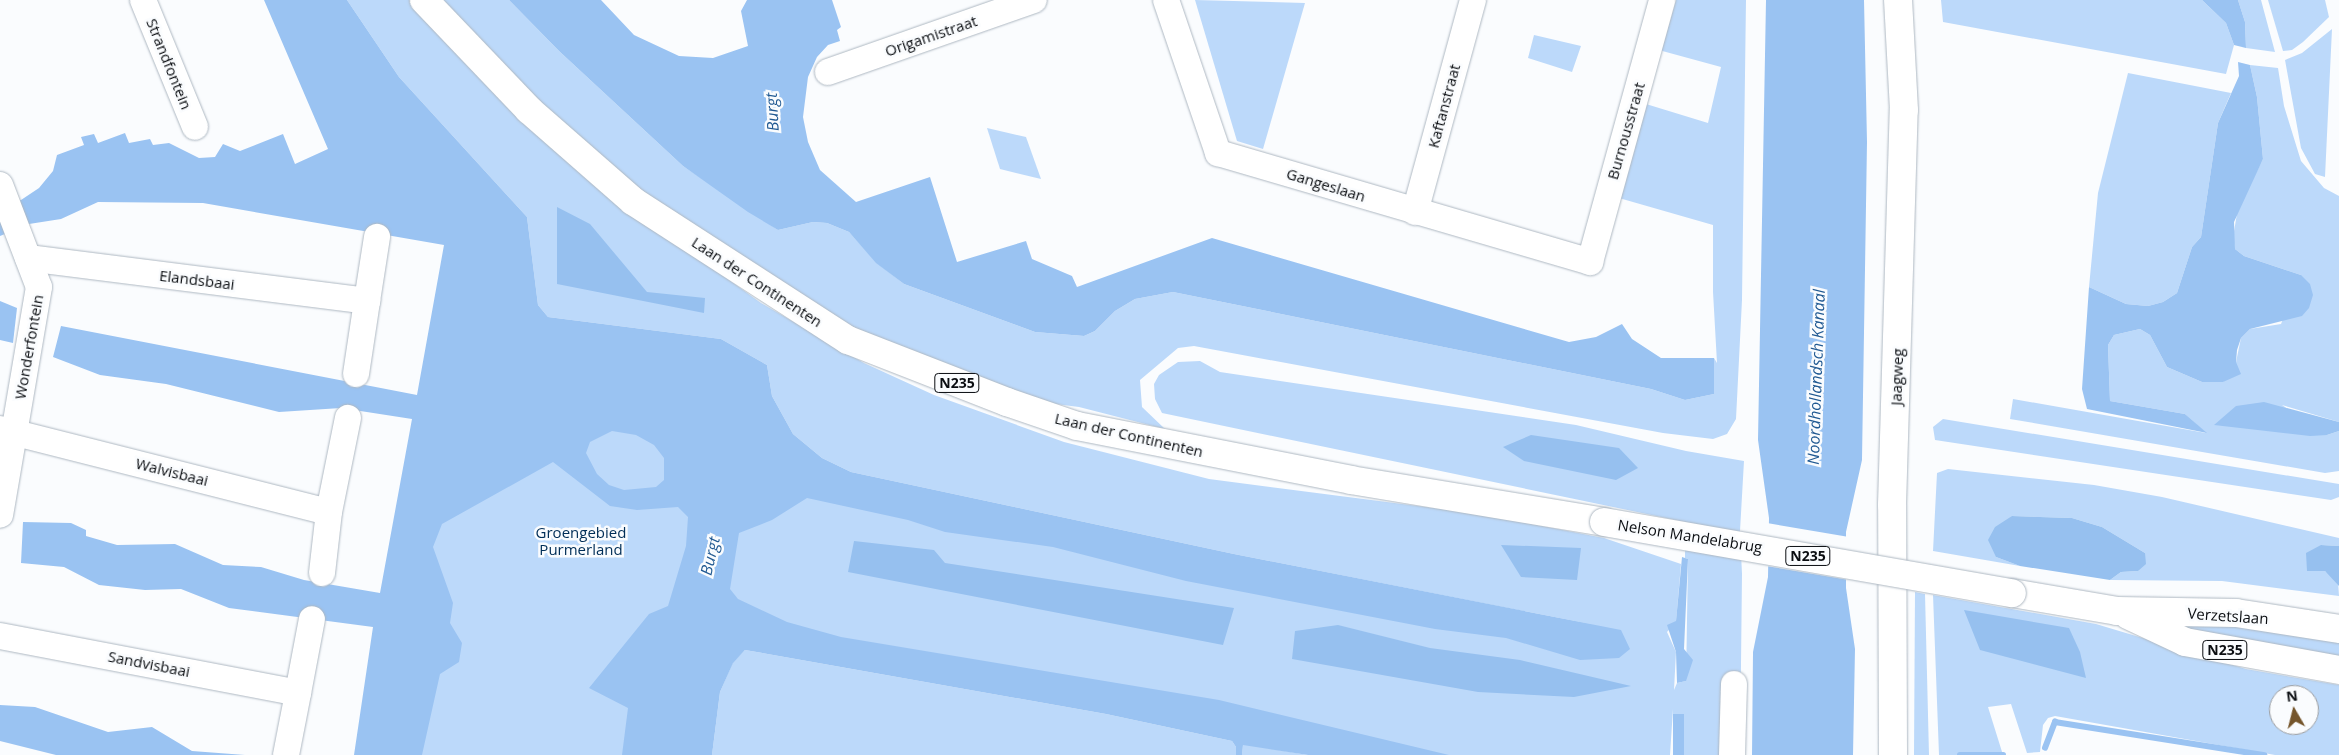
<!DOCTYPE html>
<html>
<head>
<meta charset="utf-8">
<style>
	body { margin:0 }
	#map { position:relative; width:2339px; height:755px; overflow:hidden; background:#fafcfe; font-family:"Open Sans",sans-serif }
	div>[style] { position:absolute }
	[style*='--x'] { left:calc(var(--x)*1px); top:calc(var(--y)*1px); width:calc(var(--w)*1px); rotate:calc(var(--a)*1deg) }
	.green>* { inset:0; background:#bcd9fa }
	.forest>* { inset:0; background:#96c0ef }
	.water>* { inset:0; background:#9ac3f2; transform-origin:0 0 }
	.pier>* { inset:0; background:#fafcfe }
	.stream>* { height:5.5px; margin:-2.75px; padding:0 2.75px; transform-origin:2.75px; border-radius:2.75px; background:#9ac3f2 }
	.roads { filter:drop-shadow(0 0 1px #aeb8c2) drop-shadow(0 0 1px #aeb8c2) }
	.minor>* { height:26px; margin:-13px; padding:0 13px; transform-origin:13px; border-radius:13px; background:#fff }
	.major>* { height:28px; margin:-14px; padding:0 14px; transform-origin:14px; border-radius:14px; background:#fff }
	.bridges { filter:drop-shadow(0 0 1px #aeb8c2) drop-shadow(0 0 1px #aeb8c2) }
	.major-bridge>* { height:28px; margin:-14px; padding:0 14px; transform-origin:14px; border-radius:14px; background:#fff }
	span { translate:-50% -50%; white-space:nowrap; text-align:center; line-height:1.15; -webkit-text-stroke:5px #fafcfe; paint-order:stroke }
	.shield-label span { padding:1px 4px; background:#fafcfe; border:1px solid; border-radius:4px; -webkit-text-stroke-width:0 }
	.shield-label { font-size:14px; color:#0a0d11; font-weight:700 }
	.street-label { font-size:15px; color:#0a0d11 }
	.park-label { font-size:15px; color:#002e57 }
	.water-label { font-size:16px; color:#205992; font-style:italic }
	.north { position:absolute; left:2269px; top:685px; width:50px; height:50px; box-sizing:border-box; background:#fafcfe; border:1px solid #9a9c9f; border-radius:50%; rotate:352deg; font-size:14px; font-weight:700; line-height:20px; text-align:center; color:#0a0d11 }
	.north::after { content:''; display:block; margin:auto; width:18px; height:22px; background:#75552b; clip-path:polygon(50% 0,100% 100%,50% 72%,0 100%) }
</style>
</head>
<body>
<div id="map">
	<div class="green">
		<i style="clip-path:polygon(347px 0,410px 0,445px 42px,589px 179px,761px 303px,864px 363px,934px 395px,1064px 442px,1209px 479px,1480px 514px,1604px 538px,1681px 564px,1676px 622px,1667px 632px,1676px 652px,1674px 690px,1677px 683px,1686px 681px,1688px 559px,1685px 558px,1685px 522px,1162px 413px,1155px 399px,1154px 384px,1159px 375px,1178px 362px,1200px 361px,1220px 372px,1576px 425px,1686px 451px,1744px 461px,1740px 531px,1742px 574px,1740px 755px,1684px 755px,1684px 714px,1673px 714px,1673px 709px,1670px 755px,1411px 755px,702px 628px,659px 755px,385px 755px,459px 395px,645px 390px,832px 486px,1595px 625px,1234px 554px,851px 472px,822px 458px,793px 434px,772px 396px,767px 365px,721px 339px,548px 317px,538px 305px,527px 217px,399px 77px)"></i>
		<i style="clip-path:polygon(442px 0,509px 0,559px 51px,683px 166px,778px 230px,813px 222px,827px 223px,849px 232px,877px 263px,904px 284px,1035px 332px,1084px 336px,1095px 331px,1115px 311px,1135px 299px,1173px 292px,1651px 389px,1685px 400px,1714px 394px,1714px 358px,1717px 363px,1713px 292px,1713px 225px,1619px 198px,1646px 104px,1708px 123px,1721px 67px,1655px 49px,1663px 45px,1676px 0,1746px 0,1742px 300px,1736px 419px,1727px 434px,1713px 439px,1663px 433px,1194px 346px,1178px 348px,1140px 380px,1142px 407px,1165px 429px,1079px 407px,1024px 400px,944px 369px,825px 314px,705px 245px,552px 119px)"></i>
		<i style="clip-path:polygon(1195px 0,1305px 3px,1263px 149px,1237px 141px)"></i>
		<i style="clip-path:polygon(1941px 0,2202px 0,2226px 23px,2234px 45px,2226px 74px,1943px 22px)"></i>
		<i style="clip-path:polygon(2238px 0,2261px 0,2275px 52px,2246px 48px,2245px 22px)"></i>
		<i style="clip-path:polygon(2268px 0,2325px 0,2329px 17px,2303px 42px,2292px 50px,2283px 51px)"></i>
		<i style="clip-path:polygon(2332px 29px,2325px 177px,2315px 174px,2301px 148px,2285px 60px,2302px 53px)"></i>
		<i style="clip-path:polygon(1534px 35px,1581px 46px,1572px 72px,1528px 58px)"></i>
		<i style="clip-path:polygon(2250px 65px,2278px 68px,2284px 106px,2301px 161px,2324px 188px,2339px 196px,2339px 422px,2282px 405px,2327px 435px,2339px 431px,2339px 471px,2325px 473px,2010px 419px,2013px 399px,2206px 433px,2185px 414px,2110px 401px,2108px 345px,2114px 335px,2140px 329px,2150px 335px,2167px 367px,2202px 382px,2223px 382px,2236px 362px,2241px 338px,2250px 329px,2281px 324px,2301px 275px,2244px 256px,2235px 249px,2233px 237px,2238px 208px,2263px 159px,2257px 97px)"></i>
		<i style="clip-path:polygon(2128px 73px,2231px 93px,2218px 123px,2201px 237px,2192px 247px,2177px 293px,2163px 302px,2148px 306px,2126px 304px,2089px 287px,2098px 193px)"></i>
		<i style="clip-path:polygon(987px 128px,1026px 137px,1041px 179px,1000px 169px)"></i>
		<i style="clip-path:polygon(1943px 419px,2339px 484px,2339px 497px,2331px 500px,1935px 440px,1933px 427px)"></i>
		<i style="clip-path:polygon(1948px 469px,2094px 485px,2162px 497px,2339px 538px,2339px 546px,2321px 545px,2325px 571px,2338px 581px,2339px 596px,2222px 581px,2110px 580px,2121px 572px,2138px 571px,2145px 553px,2102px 527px,2072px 518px,2012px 516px,1996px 557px,2020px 566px,1933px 551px,1937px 473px)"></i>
		<i style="clip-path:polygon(1915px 592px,1925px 594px,1929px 755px,1914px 755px)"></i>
		<i style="clip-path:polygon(evenodd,1933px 595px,2096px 624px,2246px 669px,2339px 685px,2339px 755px,2275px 755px,2055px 716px,2048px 718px,2043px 725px,2040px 752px,2027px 753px,2011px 704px,1988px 707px,2003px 755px,1939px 755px,1933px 595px,2279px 695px,2309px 695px,2309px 725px,2279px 725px,2279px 695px)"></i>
		<i style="clip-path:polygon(2188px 619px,2339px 637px,2339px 662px,2186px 633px,2183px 624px)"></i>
		<i style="clip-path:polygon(745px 650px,1106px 714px,1232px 741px,1236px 747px,1236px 755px,712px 755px,720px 692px,733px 662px)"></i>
		<i style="clip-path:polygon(1243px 744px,1308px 755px,1242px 755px)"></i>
	</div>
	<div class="forest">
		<i style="clip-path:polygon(557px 207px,590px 224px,647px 292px,705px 298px,704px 313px,557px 284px)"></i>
		<i style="clip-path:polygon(1531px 435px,1619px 448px,1638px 468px,1616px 480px,1524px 461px,1503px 447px)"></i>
		<i style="clip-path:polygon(2012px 516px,2072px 518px,2102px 527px,2145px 553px,2146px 564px,2138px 571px,2121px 572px,2110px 580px,2020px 566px,1996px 557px,1988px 540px,1995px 527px)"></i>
		<i style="clip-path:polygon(854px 541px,934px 550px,945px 563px,1234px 608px,1223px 645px,848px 572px)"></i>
		<i style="clip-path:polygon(1501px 545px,1581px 548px,1577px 580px,1521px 577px)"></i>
		<i style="clip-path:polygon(2321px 545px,2339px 546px,2339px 586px,2325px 571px,2307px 571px,2306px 553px)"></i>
		<i style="clip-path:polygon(1964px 610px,2069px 628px,2080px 652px,2086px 678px,1980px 650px)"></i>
		<i style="clip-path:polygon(1338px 625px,1430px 648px,1520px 660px,1631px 686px,1574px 697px,1478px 692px,1292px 659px,1295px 631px)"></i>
	</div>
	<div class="water">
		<i style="clip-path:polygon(evenodd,264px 0,347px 0,399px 77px,527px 217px,538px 305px,548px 317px,721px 339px,767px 365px,772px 396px,793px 434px,822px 458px,851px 472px,1234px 554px,1621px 630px,1630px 649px,1619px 658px,1580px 660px,1506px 638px,1435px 629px,1186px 581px,1053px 547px,945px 532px,908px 520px,807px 498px,772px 520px,739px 533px,730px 589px,738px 599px,787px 622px,841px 637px,1219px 700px,1449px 755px,1308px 755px,1243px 745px,1242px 755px,1236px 755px,1236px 747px,1232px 741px,1106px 714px,745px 650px,733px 663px,720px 692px,712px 755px,622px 755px,628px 708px,589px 688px,649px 614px,668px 606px,686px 546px,688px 517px,678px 507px,637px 510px,610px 506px,553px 462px,442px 524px,433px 547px,453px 603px,450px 623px,462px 643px,459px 662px,440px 674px,422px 755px,354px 755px,373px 627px,229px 608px,181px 589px,145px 590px,99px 585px,64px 567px,21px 563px,23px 522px,71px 523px,86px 530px,86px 536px,117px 545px,175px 544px,223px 565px,261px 567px,304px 580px,380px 593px,412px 419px,341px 408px,279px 412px,166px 384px,100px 375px,53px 357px,61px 326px,417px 395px,444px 245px,203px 203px,98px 202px,61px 219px,29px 224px,0 236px,0 207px,21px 200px,39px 188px,53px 171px,57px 155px,84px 145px,81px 137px,94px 134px,98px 143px,125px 133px,129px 143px,150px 139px,153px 145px,169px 143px,199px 158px,215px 157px,223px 144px,240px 151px,283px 134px,295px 164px,328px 149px,264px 0,612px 431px,636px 435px,654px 445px,664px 458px,664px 480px,656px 487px,624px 490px,609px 485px,597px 474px,586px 453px,590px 442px,612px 431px)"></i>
		<i style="clip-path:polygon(509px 0,601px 0,634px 35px,679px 56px,713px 58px,748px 46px,741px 11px,747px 0,832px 0,841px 27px,837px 30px,840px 41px,828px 45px,817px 57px,808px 77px,803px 117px,808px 142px,820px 170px,856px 202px,930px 177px,957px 262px,1026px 241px,1032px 259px,1072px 276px,1077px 287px,1212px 238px,1569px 342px,1596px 337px,1622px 324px,1632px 339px,1661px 358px,1714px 358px,1714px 394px,1685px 400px,1651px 389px,1173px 292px,1135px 299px,1115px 311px,1095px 331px,1084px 336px,1035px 332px,904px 284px,876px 263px,849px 232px,827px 223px,813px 222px,778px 230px,748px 212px,683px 166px,559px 51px)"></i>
		<i style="clip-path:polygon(1766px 0,1864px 0,1867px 142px,1862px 460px,1846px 532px,1846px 588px,1855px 649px,1853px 755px,1752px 755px,1753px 652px,1768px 577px,1769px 518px,1758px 440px)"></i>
		<i style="clip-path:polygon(2202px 0,2238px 0,2245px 22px,2246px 48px,2234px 45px,2226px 23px)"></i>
		<i style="clip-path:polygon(2238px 62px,2250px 65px,2257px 97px,2263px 159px,2234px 222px,2235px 249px,2244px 256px,2301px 275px,2310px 284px,2313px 295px,2309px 308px,2302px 316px,2250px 329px,2241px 338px,2237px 350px,2236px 362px,2241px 374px,2223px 382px,2202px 382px,2167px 367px,2150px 335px,2140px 329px,2114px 335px,2108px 345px,2110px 401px,2185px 414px,2207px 433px,2087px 409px,2082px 389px,2089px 287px,2126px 304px,2148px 306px,2163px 302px,2177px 293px,2192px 247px,2201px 237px,2218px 123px,2239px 76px)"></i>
		<i style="clip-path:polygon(0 301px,17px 308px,13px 343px,0 340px)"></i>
		<i style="clip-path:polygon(2264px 402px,2339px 422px,2339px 431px,2327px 435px,2310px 436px,2214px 425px,2236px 406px)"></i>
		<i style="clip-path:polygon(1682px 557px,1688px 559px,1684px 649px,1693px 660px,1686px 681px,1677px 683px,1676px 652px,1667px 625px,1676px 621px)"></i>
		<i style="clip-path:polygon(0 705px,35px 707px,108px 732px,152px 727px,192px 751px,245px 755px,56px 755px,0 741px)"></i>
		<i style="left:1673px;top:714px;width:11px;height:41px"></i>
	</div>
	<div class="pier">
		<i style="clip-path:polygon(1767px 523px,1849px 537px,1849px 580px,1766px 566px)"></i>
	</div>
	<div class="stream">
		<i style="--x:2045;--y:748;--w:28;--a:-69"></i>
		<i style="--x:2055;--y:722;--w:212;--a:9"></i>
		<i style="--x:1960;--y:755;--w:43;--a:0"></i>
	</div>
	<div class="roads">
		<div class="minor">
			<i style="--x:143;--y:0;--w:137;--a:67.7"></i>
			<i style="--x:1166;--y:0;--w:162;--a:71.2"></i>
			<i style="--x:1218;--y:153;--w:388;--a:16.3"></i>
			<i style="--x:1590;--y:262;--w:272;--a:-74.6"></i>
			<i style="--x:828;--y:72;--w:218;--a:-19.3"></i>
			<i style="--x:0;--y:185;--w:109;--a:69.1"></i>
			<i style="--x:39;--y:287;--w:231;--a:99.7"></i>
			<i style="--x:1415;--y:212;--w:220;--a:-74.7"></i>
			<i style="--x:28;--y:258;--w:342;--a:7.2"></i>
			<i style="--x:367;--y:301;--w:65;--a:-81.1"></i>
			<i style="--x:356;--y:374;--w:74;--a:-81.4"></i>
			<i style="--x:0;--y:429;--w:339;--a:14.2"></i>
			<i style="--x:329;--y:512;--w:96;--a:-78.6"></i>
			<i style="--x:322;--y:573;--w:61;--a:-83.5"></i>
			<i style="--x:0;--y:636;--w:303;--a:10.8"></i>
			<i style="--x:298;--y:693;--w:75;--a:-79.3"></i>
			<i style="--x:286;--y:755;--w:63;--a:-79"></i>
			<i style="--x:1732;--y:755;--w:71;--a:-88.4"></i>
		</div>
		<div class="major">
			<i style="--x:424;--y:0;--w:152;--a:46.3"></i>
			<i style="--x:529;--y:110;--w:138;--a:41.2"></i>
			<i style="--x:633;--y:201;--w:256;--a:32.9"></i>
			<i style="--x:848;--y:340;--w:171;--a:21.3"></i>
			<i style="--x:1007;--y:402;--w:74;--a:18.9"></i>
			<i style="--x:1077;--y:426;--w:279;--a:11.1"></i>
			<i style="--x:1351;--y:480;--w:256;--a:9.4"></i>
			<i style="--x:2012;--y:593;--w:107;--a:9.7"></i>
			<i style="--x:2117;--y:611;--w:119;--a:1"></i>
			<i style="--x:2236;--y:613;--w:104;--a:8.8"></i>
			<i style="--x:2128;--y:615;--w:63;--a:25.3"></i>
			<i style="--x:2185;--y:642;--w:157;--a:10.3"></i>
			<i style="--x:1893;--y:755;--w:250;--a:-90.2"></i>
			<i style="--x:1892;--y:505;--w:395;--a:-88.3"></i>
			<i style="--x:1904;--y:110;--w:110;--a:-93.1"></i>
		</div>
	</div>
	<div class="bridges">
		<div class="major-bridge">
			<i style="--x:1604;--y:522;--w:414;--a:9.9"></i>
		</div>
	</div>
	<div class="shield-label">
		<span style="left:957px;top:383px">N235</span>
		<span style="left:1808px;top:556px">N235</span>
		<span style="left:2225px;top:650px">N235</span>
	</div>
	<div class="street-label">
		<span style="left:931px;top:36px;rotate:-19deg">Origamistraat</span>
		<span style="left:169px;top:64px;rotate:68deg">Strandfontein</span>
		<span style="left:1444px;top:106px;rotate:-75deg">Kaftanstraat</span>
		<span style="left:1626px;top:131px;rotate:-74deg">Burnousstraat</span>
		<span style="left:1326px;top:185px;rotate:17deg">Gangeslaan</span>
		<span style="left:197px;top:280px;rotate:7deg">Elandsbaai</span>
		<span style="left:757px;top:282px;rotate:33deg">Laan der Continenten</span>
		<span style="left:29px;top:347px;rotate:-80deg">Wonderfontein</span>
		<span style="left:1897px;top:377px;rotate:-88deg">Jaagweg</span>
		<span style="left:1129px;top:435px;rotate:13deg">Laan der Continenten</span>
		<span style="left:172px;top:472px;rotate:14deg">Walvisbaai</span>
		<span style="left:1690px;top:536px;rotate:9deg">Nelson Mandelabrug</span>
		<span style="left:2228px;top:616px;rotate:4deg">Verzetslaan</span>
		<span style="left:149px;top:664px;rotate:11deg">Sandvisbaai</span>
	</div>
	<div class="park-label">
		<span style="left:581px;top:541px">Groengebied<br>Purmerland</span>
	</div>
	<div class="water-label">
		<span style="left:772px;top:112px;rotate:-93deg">Burgt</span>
		<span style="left:1816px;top:377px;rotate:-88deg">Noordhollandsch Kanaal</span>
		<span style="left:710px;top:556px;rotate:-77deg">Burgt</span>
	</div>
	<div class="north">N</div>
</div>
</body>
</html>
